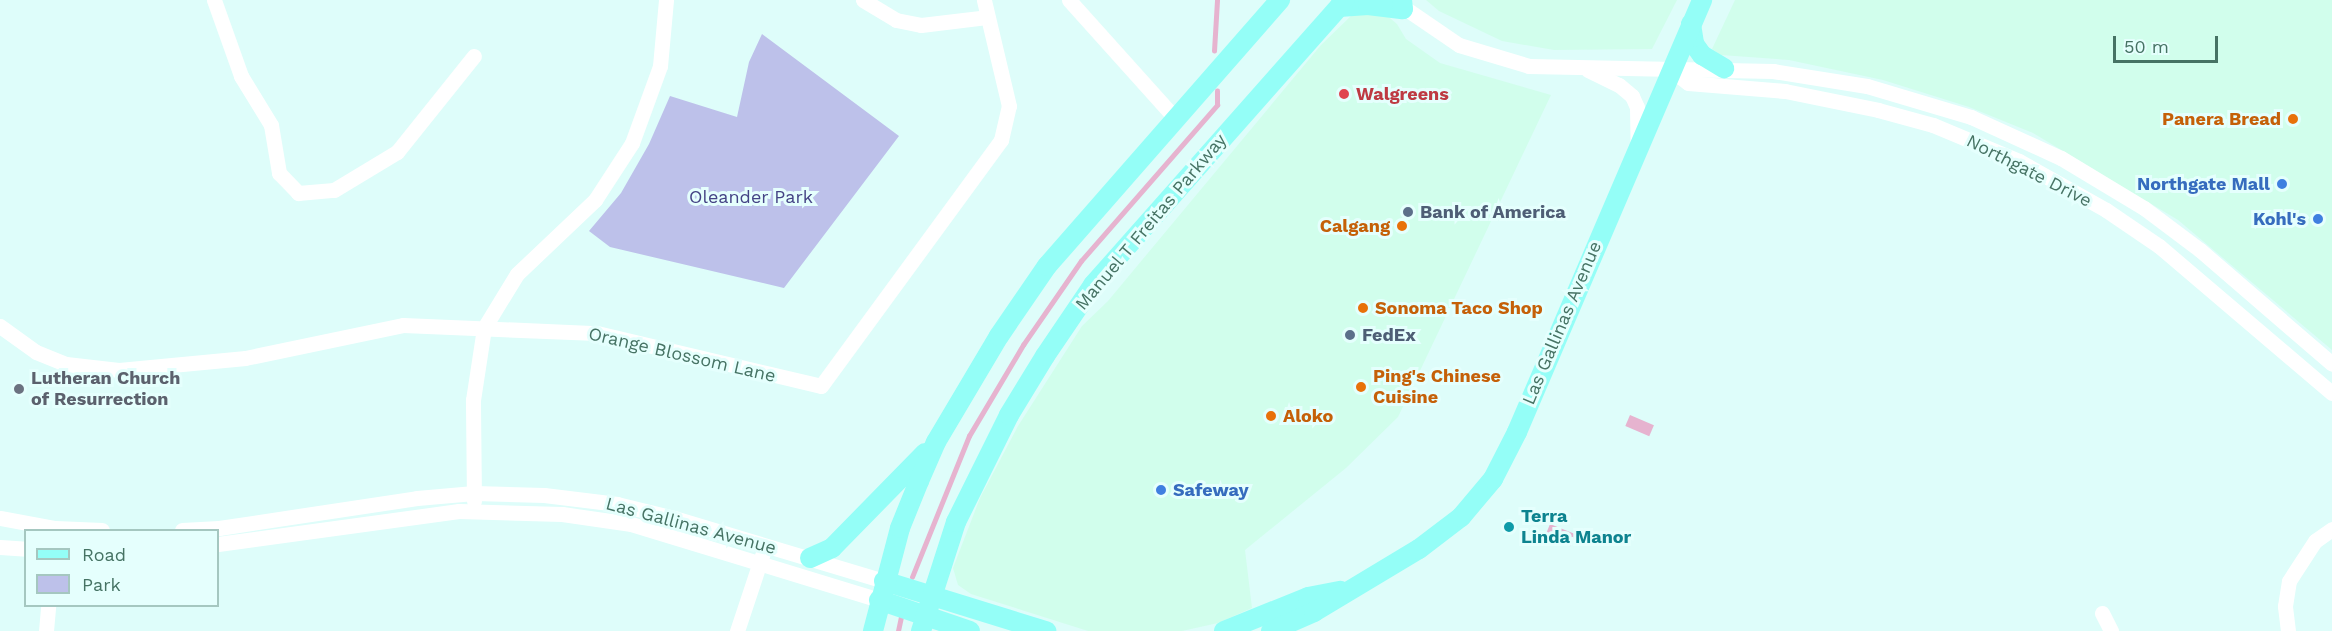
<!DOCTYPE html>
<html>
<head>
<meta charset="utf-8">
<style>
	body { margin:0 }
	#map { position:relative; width:2332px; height:631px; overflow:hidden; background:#defdfa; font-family:"Work Sans",sans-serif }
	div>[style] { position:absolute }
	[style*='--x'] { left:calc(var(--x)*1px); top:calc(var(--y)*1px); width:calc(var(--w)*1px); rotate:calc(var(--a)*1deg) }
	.commercial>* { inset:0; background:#d1feec }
	.green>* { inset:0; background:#bdc1ea }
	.water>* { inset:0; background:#e6b3cf; transform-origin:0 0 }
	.stream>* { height:4.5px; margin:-2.25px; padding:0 2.25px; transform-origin:2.25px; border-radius:2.25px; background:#e6b3cf }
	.minor>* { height:15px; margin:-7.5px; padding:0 7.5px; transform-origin:7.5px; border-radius:7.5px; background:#fff }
	.major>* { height:20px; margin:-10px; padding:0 10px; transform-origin:10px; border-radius:10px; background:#94fef7 }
	.dots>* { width:16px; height:16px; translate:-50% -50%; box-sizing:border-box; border:3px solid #e5fffd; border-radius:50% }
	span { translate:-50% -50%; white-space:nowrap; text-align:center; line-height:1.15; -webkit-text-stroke:6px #e5fffd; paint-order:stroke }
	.health-label { font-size:18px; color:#be3a42; font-weight:700 }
	.left { translate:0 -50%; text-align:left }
	.food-label { font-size:18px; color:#c56008; font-weight:700 }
	.right { translate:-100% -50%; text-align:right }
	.street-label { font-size:18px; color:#467364 }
	.shop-label { font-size:18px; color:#366cbe; font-weight:700 }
	.park-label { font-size:18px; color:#444385 }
	.service-label { font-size:18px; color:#4e5e75; font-weight:700 }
	.worship-label { font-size:18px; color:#5b616d; font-weight:700 }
	.culture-label { font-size:18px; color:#0d838f; font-weight:700 }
	.legend { position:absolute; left:24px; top:529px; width:195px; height:78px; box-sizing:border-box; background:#e5fffd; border:2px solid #a5c7c0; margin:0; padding:8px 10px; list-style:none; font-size:18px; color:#467364 }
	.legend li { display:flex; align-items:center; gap:12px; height:30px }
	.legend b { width:30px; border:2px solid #a5c7c0 }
	.scale { position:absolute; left:2113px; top:36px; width:105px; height:27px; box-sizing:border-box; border:3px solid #467364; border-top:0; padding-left:8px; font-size:18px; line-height:21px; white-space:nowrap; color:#467364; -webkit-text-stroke:4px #e5fffd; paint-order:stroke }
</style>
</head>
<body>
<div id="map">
	<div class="commercial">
		<i style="clip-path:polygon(1426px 0,1677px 0,1652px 49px,1554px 50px,1502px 41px,1439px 11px)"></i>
		<i style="clip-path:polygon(1735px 0,2332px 0,2332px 350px,2178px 220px,2033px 133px,1969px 107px,1883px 80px,1789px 60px,1721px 55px,1712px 49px)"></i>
		<i style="clip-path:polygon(1384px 13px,1397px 24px,1406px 39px,1440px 63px,1551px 95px,1398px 417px,1346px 468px,1245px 550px,1252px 608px,1218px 623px,1182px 631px,1088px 631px,971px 594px,958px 585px,953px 568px,980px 498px,1018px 426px,1082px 326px,1108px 301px,1321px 45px,1352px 15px)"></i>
	</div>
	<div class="green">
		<i style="clip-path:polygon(762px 34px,899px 136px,784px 288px,610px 247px,589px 231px,621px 193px,649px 144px,670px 96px,737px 117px,749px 62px)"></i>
	</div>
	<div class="water">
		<i style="left:1630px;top:415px;width:26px;height:12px;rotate:23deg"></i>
		<i style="left:1550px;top:524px;width:27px;height:13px;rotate:22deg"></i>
	</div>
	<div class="stream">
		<i style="--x:1214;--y:51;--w:51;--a:-86.6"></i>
		<i style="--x:912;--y:577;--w:152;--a:-68"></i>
		<i style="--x:969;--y:436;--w:106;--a:-59.3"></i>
		<i style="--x:1023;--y:345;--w:102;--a:-55.4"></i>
		<i style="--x:1081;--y:261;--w:207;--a:-48.9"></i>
		<i style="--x:1217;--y:105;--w:14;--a:-90"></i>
		<i style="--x:898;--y:631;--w:14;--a:-78"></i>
	</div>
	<div class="minor">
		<i style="--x:214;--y:0;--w:81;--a:70.4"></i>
		<i style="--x:241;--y:76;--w:57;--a:58.5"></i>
		<i style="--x:271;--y:125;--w:49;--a:80.5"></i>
		<i style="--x:279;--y:173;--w:28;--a:46"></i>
		<i style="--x:298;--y:193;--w:36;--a:-5"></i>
		<i style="--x:334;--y:190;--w:74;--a:-31.1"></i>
		<i style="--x:397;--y:152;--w:123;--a:-51.3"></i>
		<i style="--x:863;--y:0;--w:39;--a:31"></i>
		<i style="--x:896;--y:20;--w:25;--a:11"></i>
		<i style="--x:921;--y:25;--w:66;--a:-6.9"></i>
		<i style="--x:1069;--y:0;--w:157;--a:48.1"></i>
		<i style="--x:1396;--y:2;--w:76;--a:34.3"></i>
		<i style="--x:1459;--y:45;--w:73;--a:16.7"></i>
		<i style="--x:1529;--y:66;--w:244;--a:1.2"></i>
		<i style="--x:1773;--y:71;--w:95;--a:9.1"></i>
		<i style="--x:1867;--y:86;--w:109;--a:16.6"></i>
		<i style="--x:1971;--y:117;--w:99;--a:24.5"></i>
		<i style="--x:2061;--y:158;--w:97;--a:31.1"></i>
		<i style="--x:2144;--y:208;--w:70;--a:36.9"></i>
		<i style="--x:2200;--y:250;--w:174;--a:40.8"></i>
		<i style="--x:1588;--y:70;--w:34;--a:26"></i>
		<i style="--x:1619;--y:85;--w:17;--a:40"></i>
		<i style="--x:1632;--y:96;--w:12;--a:66"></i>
		<i style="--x:1637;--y:107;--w:39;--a:89"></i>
		<i style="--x:1671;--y:70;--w:21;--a:37"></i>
		<i style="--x:1688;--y:83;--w:97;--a:4.7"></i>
		<i style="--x:1785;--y:91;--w:95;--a:11.5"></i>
		<i style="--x:1878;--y:110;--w:57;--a:15.3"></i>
		<i style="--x:1933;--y:125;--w:93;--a:22.7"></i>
		<i style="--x:2019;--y:161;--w:100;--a:29.4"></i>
		<i style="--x:2106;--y:210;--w:64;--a:34.2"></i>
		<i style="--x:2159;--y:246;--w:227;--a:40.4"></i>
		<i style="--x:0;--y:326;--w:44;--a:35.8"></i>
		<i style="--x:36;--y:352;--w:32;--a:22"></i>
		<i style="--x:66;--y:364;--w:53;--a:6.5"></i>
		<i style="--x:119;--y:370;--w:127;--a:-5.4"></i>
		<i style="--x:245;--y:358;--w:161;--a:-11.8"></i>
		<i style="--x:403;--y:325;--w:194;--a:2.4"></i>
		<i style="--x:597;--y:333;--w:230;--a:13.3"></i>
		<i style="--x:821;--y:386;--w:305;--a:-53.8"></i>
		<i style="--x:1001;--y:140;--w:35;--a:-77"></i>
		<i style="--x:1009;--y:106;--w:109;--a:-103.3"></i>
		<i style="--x:474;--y:501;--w:101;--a:-90.6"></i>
		<i style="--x:473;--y:400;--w:73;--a:-81.3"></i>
		<i style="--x:484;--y:328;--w:63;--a:-58.6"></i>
		<i style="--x:517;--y:274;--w:108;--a:-43.5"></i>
		<i style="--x:595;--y:200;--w:68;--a:-57"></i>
		<i style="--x:632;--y:143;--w:82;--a:-70"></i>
		<i style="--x:660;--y:66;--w:66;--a:-84.8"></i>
		<i style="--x:0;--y:518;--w:56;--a:10.3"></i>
		<i style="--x:55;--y:528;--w:47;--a:2.4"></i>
		<i style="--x:182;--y:530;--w:37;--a:-3"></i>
		<i style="--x:219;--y:528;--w:200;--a:-8.6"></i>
		<i style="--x:417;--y:498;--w:57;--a:-5"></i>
		<i style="--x:474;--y:493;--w:70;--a:1.6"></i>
		<i style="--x:544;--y:495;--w:74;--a:7"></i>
		<i style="--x:617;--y:504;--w:59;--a:13.8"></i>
		<i style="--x:674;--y:518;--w:219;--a:16.7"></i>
		<i style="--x:218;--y:544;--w:243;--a:-7.8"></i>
		<i style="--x:459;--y:511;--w:103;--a:1.7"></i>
		<i style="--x:562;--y:514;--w:70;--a:8.2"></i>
		<i style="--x:631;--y:524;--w:259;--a:17"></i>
		<i style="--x:0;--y:547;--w:26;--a:4"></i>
		<i style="--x:2102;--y:613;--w:20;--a:63"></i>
		<i style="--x:46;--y:631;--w:25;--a:-85"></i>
		<i style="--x:737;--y:631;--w:82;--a:-71.6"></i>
		<i style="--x:2288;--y:631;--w:25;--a:-97"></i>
		<i style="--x:2285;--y:606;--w:25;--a:-81"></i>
		<i style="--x:2289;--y:581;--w:48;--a:-57"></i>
		<i style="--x:2315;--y:541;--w:21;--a:-35"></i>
	</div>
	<div class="major">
		<i style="--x:1339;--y:7;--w:29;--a:-4"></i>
		<i style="--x:1368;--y:5;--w:35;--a:7"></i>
		<i style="--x:1403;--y:9;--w:9;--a:-96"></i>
		<i style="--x:1691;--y:24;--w:20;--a:81"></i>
		<i style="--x:1694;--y:44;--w:14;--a:54"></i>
		<i style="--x:1702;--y:55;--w:26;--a:31"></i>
		<i style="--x:810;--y:558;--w:24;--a:-24"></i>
		<i style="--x:832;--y:548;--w:133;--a:-45.6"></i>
		<i style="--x:884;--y:581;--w:170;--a:17.2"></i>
		<i style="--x:879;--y:600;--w:96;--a:18.8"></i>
		<i style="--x:873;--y:631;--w:106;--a:-75.3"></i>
		<i style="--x:900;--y:528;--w:51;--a:-68"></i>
		<i style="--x:919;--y:481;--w:43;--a:-66.4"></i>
		<i style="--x:936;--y:442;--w:123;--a:-59.3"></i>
		<i style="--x:999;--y:336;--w:85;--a:-55.6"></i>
		<i style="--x:1047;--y:266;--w:354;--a:-48.8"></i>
		<i style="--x:921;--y:631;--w:114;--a:-72.2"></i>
		<i style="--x:956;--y:522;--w:119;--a:-63.6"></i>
		<i style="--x:1009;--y:415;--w:69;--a:-58.6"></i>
		<i style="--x:1045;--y:356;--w:86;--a:-55.9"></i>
		<i style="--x:1093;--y:285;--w:380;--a:-48.5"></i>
		<i style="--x:1224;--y:631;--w:91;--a:-22"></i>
		<i style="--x:1308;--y:597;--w:33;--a:-11"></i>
		<i style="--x:1271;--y:631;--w:47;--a:-23.8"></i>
		<i style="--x:1314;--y:612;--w:122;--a:-31"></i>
		<i style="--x:1419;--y:549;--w:53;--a:-37.3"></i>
		<i style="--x:1461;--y:517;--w:50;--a:-49.9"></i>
		<i style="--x:1493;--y:479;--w:53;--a:-62.9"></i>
		<i style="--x:1517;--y:432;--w:470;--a:-66.8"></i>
	</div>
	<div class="dots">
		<i style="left:1344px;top:94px;background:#e0444e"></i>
		<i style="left:2293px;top:119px;background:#e8710a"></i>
		<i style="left:2282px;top:184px;background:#3f7fe0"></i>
		<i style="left:1408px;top:212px;background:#5c6f8a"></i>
		<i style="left:2318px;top:219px;background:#3f7fe0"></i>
		<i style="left:1402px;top:226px;background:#e8710a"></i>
		<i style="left:1363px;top:308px;background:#e8710a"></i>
		<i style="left:1350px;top:335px;background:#5c6f8a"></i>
		<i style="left:1361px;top:387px;background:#e8710a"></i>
		<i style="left:19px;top:389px;background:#6b7280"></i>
		<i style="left:1271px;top:416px;background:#e8710a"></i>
		<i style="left:1161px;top:490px;background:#3f7fe0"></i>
		<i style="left:1509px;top:527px;background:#0f9aa8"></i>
	</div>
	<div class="health-label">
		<span class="left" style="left:1356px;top:94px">Walgreens</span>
	</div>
	<div class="food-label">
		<span class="right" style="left:2281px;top:119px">Panera Bread</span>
		<span class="right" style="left:1390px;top:226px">Calgang</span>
		<span class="left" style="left:1375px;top:308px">Sonoma Taco Shop</span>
		<span class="left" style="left:1373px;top:387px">Ping's Chinese<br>Cuisine</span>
		<span class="left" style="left:1283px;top:416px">Aloko</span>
	</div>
	<div class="street-label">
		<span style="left:2029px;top:171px;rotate:27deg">Northgate Drive</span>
		<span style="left:1151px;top:222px;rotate:-50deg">Manuel T Freitas Parkway</span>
		<span style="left:1562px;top:323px;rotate:-67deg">Las Gallinas Avenue</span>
		<span style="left:682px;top:355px;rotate:13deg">Orange Blossom Lane</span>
		<span style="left:691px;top:526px;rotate:15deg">Las Gallinas Avenue</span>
	</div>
	<div class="shop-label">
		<span class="right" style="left:2270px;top:184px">Northgate Mall</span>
		<span class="right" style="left:2306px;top:219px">Kohl's</span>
		<span class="left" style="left:1173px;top:490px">Safeway</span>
	</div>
	<div class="park-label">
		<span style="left:751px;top:197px">Oleander Park</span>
	</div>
	<div class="service-label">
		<span class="left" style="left:1420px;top:212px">Bank of America</span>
		<span class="left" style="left:1362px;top:335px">FedEx</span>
	</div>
	<div class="worship-label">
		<span class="left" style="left:31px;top:389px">Lutheran Church<br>of Resurrection</span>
	</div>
	<div class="culture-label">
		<span class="left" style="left:1521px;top:527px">Terra<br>Linda Manor</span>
	</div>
	<ul class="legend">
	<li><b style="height:8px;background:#94fef7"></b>Road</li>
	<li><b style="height:16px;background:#bdc1ea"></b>Park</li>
	</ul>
	<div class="scale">50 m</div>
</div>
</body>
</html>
